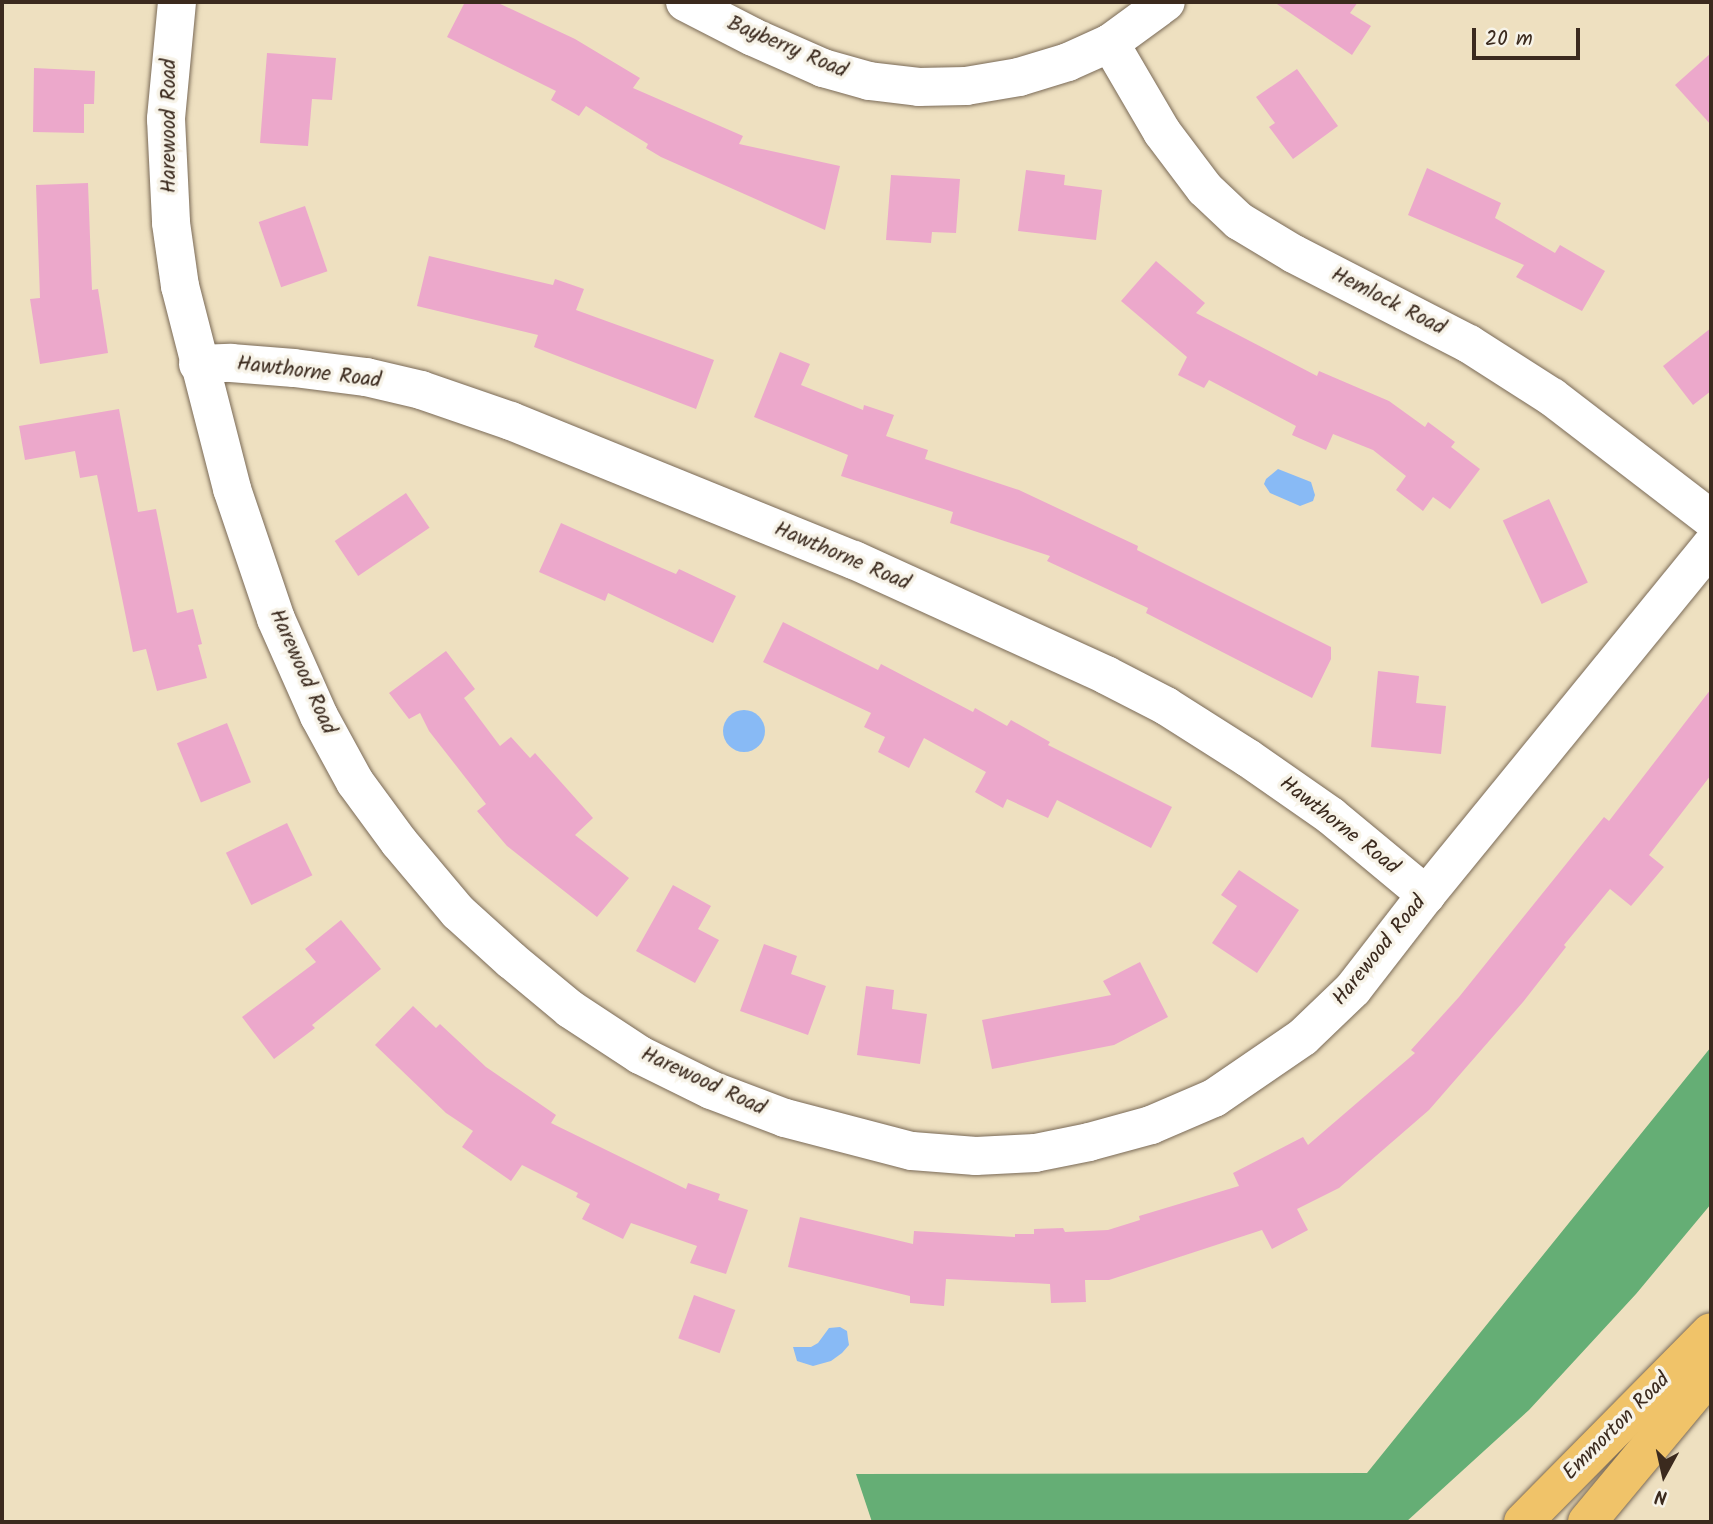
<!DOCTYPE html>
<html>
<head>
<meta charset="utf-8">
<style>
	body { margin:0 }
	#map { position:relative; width:1713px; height:1524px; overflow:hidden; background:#eee0c0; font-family:Kalam,sans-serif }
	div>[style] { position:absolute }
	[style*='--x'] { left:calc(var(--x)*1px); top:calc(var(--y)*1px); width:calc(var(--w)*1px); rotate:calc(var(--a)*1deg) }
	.forest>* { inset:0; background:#65ae75 }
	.water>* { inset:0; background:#88baf5 }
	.round { border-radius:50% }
	.building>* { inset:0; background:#eca8cb; transform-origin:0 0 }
	.roads { filter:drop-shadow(0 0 2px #7a6a57) drop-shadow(0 0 2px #7a6a57) }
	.minor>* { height:38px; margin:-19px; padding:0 19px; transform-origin:19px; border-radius:19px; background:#fff }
	.major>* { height:38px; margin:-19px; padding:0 19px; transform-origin:19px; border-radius:19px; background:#f0c369 }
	span { translate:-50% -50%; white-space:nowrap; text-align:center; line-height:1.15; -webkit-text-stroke:7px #f7f3e8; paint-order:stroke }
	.street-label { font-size:21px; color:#3b2a1e }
	.frame { position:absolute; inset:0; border:4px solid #3b2a1e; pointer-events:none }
	.north { position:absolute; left:1629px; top:1440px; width:70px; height:70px; -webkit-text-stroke:5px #f7f3e8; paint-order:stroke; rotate:188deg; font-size:19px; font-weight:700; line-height:28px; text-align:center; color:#3b2a1e }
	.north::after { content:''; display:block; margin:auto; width:24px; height:32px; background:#3b2a1e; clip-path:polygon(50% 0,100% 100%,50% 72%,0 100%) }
	.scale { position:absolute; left:1472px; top:28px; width:108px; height:32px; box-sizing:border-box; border:4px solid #3b2a1e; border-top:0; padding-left:9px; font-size:21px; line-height:24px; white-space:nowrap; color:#3b2a1e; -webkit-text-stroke:5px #f7f3e8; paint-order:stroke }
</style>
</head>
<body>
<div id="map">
	<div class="forest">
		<i style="clip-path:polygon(1711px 1047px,1711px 1204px,1636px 1294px,1529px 1410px,1406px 1522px,872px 1522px,856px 1474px,1367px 1473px)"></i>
	</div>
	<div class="water">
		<i style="clip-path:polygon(1278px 469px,1311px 482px,1315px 495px,1313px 501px,1300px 506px,1270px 493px,1264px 484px,1266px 479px)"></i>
		<i class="round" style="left:723px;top:710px;width:42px;height:42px"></i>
		<i style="clip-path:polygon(840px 1327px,847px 1331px,848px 1339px,849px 1345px,842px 1353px,831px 1361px,813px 1366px,797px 1361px,793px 1347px,811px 1347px,818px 1343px,829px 1328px)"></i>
	</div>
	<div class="building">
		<i style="clip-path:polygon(465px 2px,496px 2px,575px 39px,640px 78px,633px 88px,743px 136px,739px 144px,840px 166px,825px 230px,661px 157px,646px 148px,648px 144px,586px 106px,579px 116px,551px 100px,556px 91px,447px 37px)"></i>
		<i style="clip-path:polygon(1274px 2px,1358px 2px,1350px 13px,1371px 26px,1352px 55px)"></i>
		<i style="clip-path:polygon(267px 53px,336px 58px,332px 100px,312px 99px,308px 146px,260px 143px)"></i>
		<i style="clip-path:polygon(1711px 53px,1711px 125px,1675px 85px)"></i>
		<i style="clip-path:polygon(34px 68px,95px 71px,94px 104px,84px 104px,84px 133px,33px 132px)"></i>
		<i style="clip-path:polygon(1297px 69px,1338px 126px,1293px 159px,1269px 127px,1275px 123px,1256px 97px)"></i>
		<i style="clip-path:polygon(1427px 168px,1501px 203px,1495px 218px,1555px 253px,1560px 245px,1605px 271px,1582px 311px,1516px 277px,1524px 265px,1408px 215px)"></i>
		<i style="clip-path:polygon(1026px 170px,1065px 175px,1064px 185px,1102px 190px,1096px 240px,1018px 231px)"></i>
		<i style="clip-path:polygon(891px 175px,960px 179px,956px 233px,932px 232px,931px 243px,886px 240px)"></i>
		<i style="clip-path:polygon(88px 183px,92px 290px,98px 289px,108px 353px,40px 364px,30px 299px,40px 298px,36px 185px)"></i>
		<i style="left:305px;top:206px;width:69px;height:49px;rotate:71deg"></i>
		<i style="clip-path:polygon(429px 256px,553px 285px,555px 279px,584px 289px,576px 310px,714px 360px,696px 409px,534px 347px,538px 335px,417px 306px)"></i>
		<i style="clip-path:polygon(1156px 261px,1205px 303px,1196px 313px,1317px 376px,1319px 371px,1389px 401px,1425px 427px,1428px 422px,1455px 442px,1451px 447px,1480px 469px,1450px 509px,1433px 497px,1423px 511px,1396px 490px,1406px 476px,1373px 450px,1333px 434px,1326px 450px,1292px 435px,1296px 426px,1209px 380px,1204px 388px,1178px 375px,1187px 357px,1121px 301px)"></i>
		<i style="clip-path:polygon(1711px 328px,1711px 391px,1693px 405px,1663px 366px)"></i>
		<i style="clip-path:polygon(780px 352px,810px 364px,801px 385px,863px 410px,864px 405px,894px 415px,886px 436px,928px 450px,925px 459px,1019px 490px,1138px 546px,1137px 550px,1331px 647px,1331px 659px,1312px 698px,1146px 613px,1148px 608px,1047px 561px,1050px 556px,950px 523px,953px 512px,841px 476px,848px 455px,754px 417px)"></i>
		<i style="clip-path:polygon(119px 409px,138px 512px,156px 509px,177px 613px,193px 609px,202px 644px,198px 645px,207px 678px,157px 691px,146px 649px,133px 652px,97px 475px,80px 478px,75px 451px,25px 460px,19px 426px)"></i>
		<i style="left:406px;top:493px;width:42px;height:86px;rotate:56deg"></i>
		<i style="left:1549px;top:499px;width:92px;height:51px;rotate:65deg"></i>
		<i style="clip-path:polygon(561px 523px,662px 568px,676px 574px,679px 569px,736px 596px,713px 643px,608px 593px,605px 601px,539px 572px)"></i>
		<i style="clip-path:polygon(783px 622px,878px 670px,881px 664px,973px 712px,975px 708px,1007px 726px,1011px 720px,1050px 742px,1048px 745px,1172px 807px,1151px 848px,1057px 800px,1048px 818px,1007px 799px,1003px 808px,975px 792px,986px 772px,924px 738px,909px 768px,878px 752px,885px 737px,864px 727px,871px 713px,763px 662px)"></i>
		<i style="clip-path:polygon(446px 651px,475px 689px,464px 698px,500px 746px,511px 737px,530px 758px,535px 753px,593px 818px,575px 835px,629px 878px,597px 917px,507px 846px,477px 811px,486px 804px,429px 731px,420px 713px,409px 719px,389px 693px)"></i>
		<i style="clip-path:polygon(1378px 671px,1419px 676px,1416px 703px,1446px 706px,1441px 754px,1371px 747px)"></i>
		<i style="clip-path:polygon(1711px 689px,1711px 775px,1649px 855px,1664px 867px,1631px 906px,1610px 889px,1564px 945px,1566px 947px,1523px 1002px,1429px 1110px,1339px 1188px,1297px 1209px,1308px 1230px,1272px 1249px,1262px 1230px,1109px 1280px,1085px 1280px,1086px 1302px,1051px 1303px,1050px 1284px,946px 1279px,944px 1306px,910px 1303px,910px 1296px,788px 1267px,800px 1217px,913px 1244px,914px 1231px,1015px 1237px,1015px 1234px,1034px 1234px,1034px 1229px,1063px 1228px,1065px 1232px,1108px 1230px,1140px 1220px,1139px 1216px,1239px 1186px,1233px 1173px,1303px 1137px,1308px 1145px,1415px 1053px,1411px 1050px,1459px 997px,1604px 817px,1609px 821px)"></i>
		<i style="left:227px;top:723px;width:64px;height:54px;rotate:68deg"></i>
		<i style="left:287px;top:823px;width:58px;height:68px;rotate:64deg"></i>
		<i style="clip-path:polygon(1239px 870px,1299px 910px,1257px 973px,1212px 943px,1237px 906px,1221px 895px)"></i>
		<i style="clip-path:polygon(673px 885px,711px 906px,698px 929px,719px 940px,695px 983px,636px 951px)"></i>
		<i style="clip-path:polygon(341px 920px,381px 969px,312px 1025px,315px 1028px,274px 1059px,242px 1017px,316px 962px,305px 949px)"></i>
		<i style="clip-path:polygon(764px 944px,797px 956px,791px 974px,826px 986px,808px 1035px,740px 1011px)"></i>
		<i style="clip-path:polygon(1140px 962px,1168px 1017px,1114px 1045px,992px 1069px,982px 1020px,1111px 995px,1103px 981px)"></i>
		<i style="clip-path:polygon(866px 986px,894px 990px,892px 1009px,927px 1014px,920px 1064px,857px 1055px)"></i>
		<i style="clip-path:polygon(413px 1006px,436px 1028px,440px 1024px,486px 1067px,556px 1115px,551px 1123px,686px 1189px,688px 1183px,720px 1194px,718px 1200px,748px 1210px,726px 1274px,690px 1263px,697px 1246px,631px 1223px,623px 1239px,582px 1219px,590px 1204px,576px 1197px,578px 1193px,522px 1165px,511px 1181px,462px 1147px,473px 1131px,446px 1113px,375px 1045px)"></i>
		<i style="left:694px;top:1295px;width:44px;height:46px;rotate:20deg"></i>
	</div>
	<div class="roads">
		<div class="minor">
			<i style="--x:177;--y:2;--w:118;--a:95.4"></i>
			<i style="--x:166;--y:119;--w:104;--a:87.2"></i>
			<i style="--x:171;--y:223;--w:64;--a:81.9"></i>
			<i style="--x:180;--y:286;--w:210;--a:75.6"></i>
			<i style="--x:232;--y:489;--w:137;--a:71.3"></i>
			<i style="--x:276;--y:619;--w:106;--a:66.1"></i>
			<i style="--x:319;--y:716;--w:75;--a:61.4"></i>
			<i style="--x:355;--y:782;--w:74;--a:53.7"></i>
			<i style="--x:399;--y:842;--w:92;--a:49.9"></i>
			<i style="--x:458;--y:912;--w:72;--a:42.2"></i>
			<i style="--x:511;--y:960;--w:77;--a:39.7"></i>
			<i style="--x:570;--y:1009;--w:84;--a:33.3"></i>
			<i style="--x:640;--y:1055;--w:79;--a:26.2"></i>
			<i style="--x:711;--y:1090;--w:79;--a:20.7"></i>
			<i style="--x:785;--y:1118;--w:131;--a:14.6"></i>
			<i style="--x:912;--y:1151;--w:64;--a:4.5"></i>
			<i style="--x:976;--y:1156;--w:59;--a:-2.9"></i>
			<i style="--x:1035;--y:1153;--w:55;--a:-11.5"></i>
			<i style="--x:1089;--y:1142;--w:64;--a:-15.3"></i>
			<i style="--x:1151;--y:1125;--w:69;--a:-23.2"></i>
			<i style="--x:1214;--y:1098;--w:108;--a:-34.4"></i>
			<i style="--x:1303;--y:1037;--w:69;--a:-43.8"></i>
			<i style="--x:1353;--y:989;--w:119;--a:-52.2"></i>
			<i style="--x:1426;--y:895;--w:451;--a:-50.8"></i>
			<i style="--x:685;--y:2;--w:76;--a:27.2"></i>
			<i style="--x:753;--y:37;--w:77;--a:23.9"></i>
			<i style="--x:823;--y:68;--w:48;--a:15.8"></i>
			<i style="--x:869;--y:81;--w:50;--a:6.8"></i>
			<i style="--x:919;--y:87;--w:47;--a:-1.2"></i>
			<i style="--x:966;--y:86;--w:54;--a:-9.6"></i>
			<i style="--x:1019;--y:77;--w:51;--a:-17"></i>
			<i style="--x:1068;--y:62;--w:46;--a:-24.3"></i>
			<i style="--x:1110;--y:43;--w:69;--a:-36.2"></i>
			<i style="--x:1110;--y:43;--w:103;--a:59.7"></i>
			<i style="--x:1162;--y:132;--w:71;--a:53"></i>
			<i style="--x:1205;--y:189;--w:47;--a:43.3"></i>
			<i style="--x:1239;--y:221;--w:64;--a:31"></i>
			<i style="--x:1294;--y:254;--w:197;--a:27.2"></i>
			<i style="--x:1469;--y:344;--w:98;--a:32.6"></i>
			<i style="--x:1552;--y:397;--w:200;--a:37.5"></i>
			<i style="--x:198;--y:364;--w:33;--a:-2"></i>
			<i style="--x:231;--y:363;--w:63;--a:4.5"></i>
			<i style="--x:294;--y:368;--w:73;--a:7.1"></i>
			<i style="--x:366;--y:377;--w:57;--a:13.3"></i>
			<i style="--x:421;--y:390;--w:95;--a:19"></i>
			<i style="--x:511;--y:421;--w:370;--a:22.1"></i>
			<i style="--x:854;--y:560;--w:277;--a:24.5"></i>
			<i style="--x:1106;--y:675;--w:68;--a:27.3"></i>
			<i style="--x:1166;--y:706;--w:97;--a:32.4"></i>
			<i style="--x:1248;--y:758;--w:101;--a:34.9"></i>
			<i style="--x:1331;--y:816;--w:124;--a:39.7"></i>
		</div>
		<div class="major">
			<i style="--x:1523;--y:1522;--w:267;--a:-45.3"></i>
			<i style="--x:1587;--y:1522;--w:194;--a:-50.2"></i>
		</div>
	</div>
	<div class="street-label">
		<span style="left:787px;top:48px;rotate:23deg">Bayberry Road</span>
		<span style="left:170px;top:126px;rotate:-90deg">Harewood Road</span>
		<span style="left:1388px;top:302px;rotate:27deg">Hemlock Road</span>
		<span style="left:309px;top:373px;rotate:7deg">Hawthorne Road</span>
		<span style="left:842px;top:557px;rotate:23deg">Hawthorne Road</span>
		<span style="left:302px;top:672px;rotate:66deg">Harewood Road</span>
		<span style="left:1339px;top:826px;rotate:38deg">Hawthorne Road</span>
		<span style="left:1380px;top:951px;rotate:-51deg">Harewood Road</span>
		<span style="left:703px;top:1082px;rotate:25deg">Harewood Road</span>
		<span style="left:1617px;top:1427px;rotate:-45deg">Emmorton Road</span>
	</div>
	<div class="frame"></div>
	<div class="north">N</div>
	<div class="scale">20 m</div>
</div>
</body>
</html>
